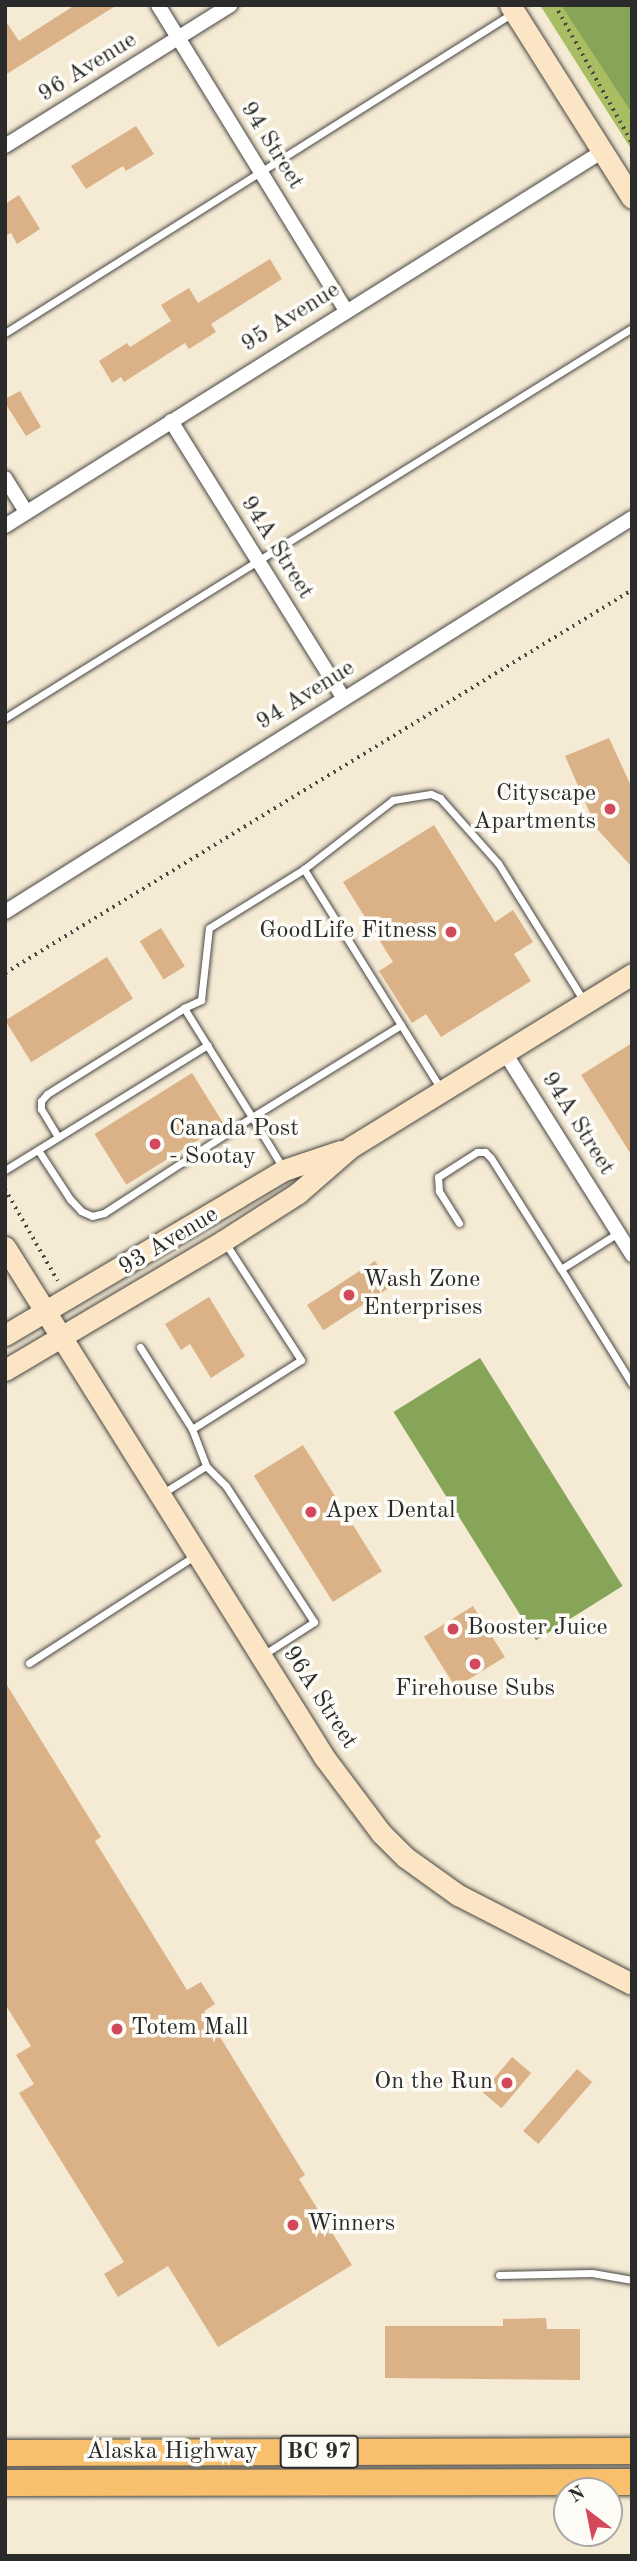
<!DOCTYPE html>
<html>
<head>
<meta charset="utf-8">
<style>
	body { margin:0 }
	#map { position:relative; width:637px; height:2561px; overflow:hidden; background:#f5ead4; font-family:"Old Standard TT",serif }
	div>[style] { position:absolute }
	[style*='--x'] { left:calc(var(--x)*1px); top:calc(var(--y)*1px); width:calc(var(--w)*1px); rotate:calc(var(--a)*1deg) }
	.green>* { inset:0; background:#a9be62 }
	.forest>* { inset:0; background:#86a558; transform-origin:0 0 }
	.building>* { inset:0; background:#dbb287; transform-origin:0 0 }
	.path>* { height:3.5px; margin-top:-1.75px; transform-origin:0; background:repeating-linear-gradient(90deg,#494844 0 2px,transparent 0 7px) }
	.roads { filter:drop-shadow(0 0 2px #494844) drop-shadow(0 0 2px #494844) }
	.lane>* { height:7px; margin:-3.5px; padding:0 3.5px; transform-origin:3.5px; border-radius:3.5px; background:#fff }
	.street>* { height:14px; margin:-7px; padding:0 7px; transform-origin:7px; border-radius:7px; background:#fff }
	.secondary>* { height:21px; margin:-10.5px; padding:0 10.5px; transform-origin:10.5px; border-radius:10.5px; background:#fce5c4 }
	.highway>* { height:26px; margin:-13px; padding:0 13px; transform-origin:13px; border-radius:13px; background:#f8bf6c }
	.dots>* { width:19px; height:19px; translate:-50% -50%; box-sizing:border-box; border:4px solid #fdfcf7; border-radius:50% }
	span { translate:-50% -50%; white-space:nowrap; text-align:center; line-height:1.15; -webkit-text-stroke:7px #fdfcf7; paint-order:stroke }
	.shield-label span { padding:2px 5px; background:#fdfcf7; border:2px solid; border-radius:5px; -webkit-text-stroke-width:0 }
	.shield-label { font-size:23px; color:#2b2b2b; font-weight:700 }
	.street-label { font-size:24px; color:#2b2b2b }
	.poi-label { font-size:24px; color:#2b2b2b }
	.right { translate:-100% -50%; text-align:right }
	.left { translate:0 -50%; text-align:left }
	.frame { position:absolute; inset:0; border:7px solid #2b2b2b; pointer-events:none }
	.north { position:absolute; left:553px; top:2477px; width:70px; height:70px; box-sizing:border-box; background:#fdfcf7; border:2px solid #a9a8a5; border-radius:50%; rotate:328deg; font-size:19px; font-weight:700; line-height:28px; text-align:center; color:#2b2b2b }
	.north::after { content:''; display:block; margin:auto; width:24px; height:32px; background:#d1495b; clip-path:polygon(50% 0,100% 100%,50% 72%,0 100%) }
</style>
</head>
<body>
<div id="map">
	<div class="green">
		<i style="clip-path:polygon(540px 5px,632px 5px,632px 150px,626px 141px)"></i>
	</div>
	<div class="forest">
		<i style="clip-path:polygon(561px 5px,632px 5px,632px 113px)"></i>
		<i style="left:480px;top:1358px;width:269px;height:102px;rotate:58deg"></i>
	</div>
	<div class="building">
		<i style="clip-path:polygon(75px 5px,117px 5px,5px 75px,5px 20px,19px 41px)"></i>
		<i style="clip-path:polygon(136px 126px,154px 154px,126px 171px,123px 166px,86px 189px,71px 166px)"></i>
		<i style="clip-path:polygon(19px 195px,40px 229px,17px 244px,11px 233px,5px 236px,5px 204px)"></i>
		<i style="clip-path:polygon(270px 259px,282px 279px,211px 324px,216px 332px,189px 349px,185px 343px,124px 382px,121px 377px,112px 383px,99px 361px,127px 343px,130px 347px,171px 321px,161px 305px,189px 288px,198px 303px)"></i>
		<i style="clip-path:polygon(20px 391px,41px 427px,26px 436px,5px 403px,5px 399px)"></i>
		<i style="clip-path:polygon(609px 738px,632px 788px,632px 867px,597px 829px,565px 756px)"></i>
		<i style="clip-path:polygon(434px 825px,495px 922px,513px 910px,533px 942px,514px 954px,531px 981px,441px 1037px,426px 1014px,412px 1023px,379px 971px,393px 962px,343px 882px)"></i>
		<i style="left:161px;top:928px;width:45px;height:25px;rotate:58deg"></i>
		<i style="left:107px;top:957px;width:49px;height:120px;rotate:58deg"></i>
		<i style="clip-path:polygon(632px 1043px,632px 1156px,581px 1075px)"></i>
		<i style="left:192px;top:1073px;width:60px;height:115px;rotate:58deg"></i>
		<i style="left:375px;top:1261px;width:30px;height:81px;rotate:57deg"></i>
		<i style="clip-path:polygon(209px 1297px,245px 1356px,211px 1378px,190px 1344px,181px 1350px,165px 1324px)"></i>
		<i style="left:303px;top:1445px;width:149px;height:58px;rotate:58deg"></i>
		<i style="left:473px;top:1606px;width:60px;height:58px;rotate:58deg"></i>
		<i style="clip-path:polygon(5px 1682px,101px 1837px,95px 1841px,187px 1990px,201px 1982px,215px 2004px,204px 2011px,305px 2175px,299px 2179px,352px 2265px,218px 2347px,168px 2266px,118px 2297px,104px 2274px,124px 2262px,19px 2093px,34px 2084px,16px 2055px,31px 2046px,5px 2004px)"></i>
		<i style="left:512px;top:2057px;width:25px;height:46px;rotate:40deg"></i>
		<i style="left:577px;top:2069px;width:20px;height:82px;rotate:41deg"></i>
		<i style="clip-path:polygon(546px 2318px,547px 2329px,580px 2329px,580px 2380px,385px 2378px,385px 2326px,503px 2326px,503px 2319px)"></i>
	</div>
	<div class="path">
		<i style="--x:555;--y:5;--w:158;--a:60.8"></i>
		<i style="--x:5;--y:973;--w:735;--a:-31.42"></i>
		<i style="--x:5;--y:1189;--w:106;--a:60.1"></i>
	</div>
	<div class="roads">
		<div class="lane">
			<i style="--x:5;--y:333;--w:598;--a:-32.23"></i>
			<i style="--x:5;--y:718;--w:738;--a:-31.88"></i>
			<i style="--x:401;--y:1025;--w:184;--a:-121.9"></i>
			<i style="--x:304;--y:869;--w:113;--a:-37.8"></i>
			<i style="--x:393;--y:800;--w:38;--a:-9"></i>
			<i style="--x:431;--y:794;--w:10;--a:24"></i>
			<i style="--x:440;--y:798;--w:87;--a:48.3"></i>
			<i style="--x:498;--y:863;--w:163;--a:58.1"></i>
			<i style="--x:207;--y:1045;--w:44;--a:-121.9"></i>
			<i style="--x:184;--y:1008;--w:19;--a:-25"></i>
			<i style="--x:201;--y:1000;--w:72;--a:-83.7"></i>
			<i style="--x:209;--y:928;--w:112;--a:-31.8"></i>
			<i style="--x:58;--y:1137;--w:33;--a:-121"></i>
			<i style="--x:41;--y:1109;--w:8;--a:-90"></i>
			<i style="--x:41;--y:1101;--w:9;--a:-49"></i>
			<i style="--x:47;--y:1094;--w:162;--a:-32.1"></i>
			<i style="--x:38;--y:1150;--w:59;--a:56.9"></i>
			<i style="--x:70;--y:1199;--w:16;--a:47"></i>
			<i style="--x:81;--y:1211;--w:12;--a:24"></i>
			<i style="--x:92;--y:1216;--w:12;--a:-14"></i>
			<i style="--x:104;--y:1213;--w:176;--a:-33"></i>
			<i style="--x:252;--y:1117;--w:60;--a:58.7"></i>
			<i style="--x:5;--y:1170;--w:238;--a:-31.7"></i>
			<i style="--x:207;--y:1045;--w:85;--a:58"></i>
			<i style="--x:252;--y:1117;--w:175;--a:-31.7"></i>
			<i style="--x:401;--y:1025;--w:75;--a:58"></i>
			<i style="--x:459;--y:1223;--w:38;--a:-122"></i>
			<i style="--x:439;--y:1191;--w:14;--a:-94"></i>
			<i style="--x:438;--y:1177;--w:46;--a:-32.7"></i>
			<i style="--x:477;--y:1152;--w:8;--a:0"></i>
			<i style="--x:485;--y:1152;--w:8;--a:45"></i>
			<i style="--x:491;--y:1158;--w:131;--a:57.8"></i>
			<i style="--x:618;--y:1233;--w:67;--a:147.7"></i>
			<i style="--x:561;--y:1269;--w:135;--a:58.3"></i>
			<i style="--x:140;--y:1347;--w:97;--a:57.6"></i>
			<i style="--x:192;--y:1429;--w:129;--a:-32.3"></i>
			<i style="--x:301;--y:1360;--w:138;--a:-122.9"></i>
			<i style="--x:192;--y:1429;--w:40;--a:69"></i>
			<i style="--x:206;--y:1466;--w:28;--a:45"></i>
			<i style="--x:226;--y:1486;--w:162;--a:57.1"></i>
			<i style="--x:314;--y:1622;--w:61;--a:147.1"></i>
			<i style="--x:163;--y:1493;--w:51;--a:-32.1"></i>
			<i style="--x:29;--y:1663;--w:199;--a:-32.9"></i>
			<i style="--x:499;--y:2275;--w:93;--a:-1.2"></i>
			<i style="--x:592;--y:2273;--w:41;--a:9.9"></i>
		</div>
		<div class="street">
			<i style="--x:158;--y:5;--w:359;--a:58.4"></i>
			<i style="--x:5;--y:146;--w:266;--a:-32"></i>
			<i style="--x:171;--y:421;--w:327;--a:58.1"></i>
			<i style="--x:5;--y:478;--w:40;--a:58"></i>
			<i style="--x:5;--y:526;--w:706;--a:-32.09"></i>
			<i style="--x:5;--y:912;--w:741;--a:-32.14"></i>
			<i style="--x:505;--y:1053;--w:239;--a:57.8"></i>
		</div>
		<div class="secondary">
			<i style="--x:510;--y:5;--w:228;--a:57.7"></i>
			<i style="--x:5;--y:1247;--w:602;--a:57.97"></i>
			<i style="--x:324;--y:1757;--w:95;--a:53.1"></i>
			<i style="--x:381;--y:1833;--w:34;--a:45"></i>
			<i style="--x:405;--y:1857;--w:65;--a:35.6"></i>
			<i style="--x:458;--y:1895;--w:195;--a:27.1"></i>
			<i style="--x:5;--y:1335;--w:324;--a:-30.6"></i>
			<i style="--x:284;--y:1170;--w:59;--a:-18.7"></i>
			<i style="--x:5;--y:1370;--w:253;--a:-30.6"></i>
			<i style="--x:223;--y:1241;--w:89;--a:-32.6"></i>
			<i style="--x:298;--y:1193;--w:70;--a:-41"></i>
			<i style="--x:351;--y:1147;--w:330;--a:-31.6"></i>
		</div>
		<div class="highway">
			<i style="--x:5;--y:2453;--w:627;--a:-0.18"></i>
			<i style="--x:5;--y:2483;--w:627;--a:-0.09"></i>
		</div>
	</div>
	<div class="dots">
		<i style="left:610px;top:809px;background:#d1495b"></i>
		<i style="left:451px;top:932px;background:#d1495b"></i>
		<i style="left:155px;top:1144px;background:#d1495b"></i>
		<i style="left:349px;top:1295px;background:#d1495b"></i>
		<i style="left:311px;top:1512px;background:#d1495b"></i>
		<i style="left:453px;top:1629px;background:#d1495b"></i>
		<i style="left:475px;top:1664px;background:#d1495b"></i>
		<i style="left:117px;top:2029px;background:#d1495b"></i>
		<i style="left:507px;top:2083px;background:#d1495b"></i>
		<i style="left:293px;top:2225px;background:#d1495b"></i>
	</div>
	<div class="shield-label">
		<span style="left:319px;top:2452px">BC 97</span>
	</div>
	<div class="street-label">
		<span style="left:88px;top:68px;rotate:-32deg">96 Avenue</span>
		<span style="left:271px;top:146px;rotate:58deg">94 Street</span>
		<span style="left:291px;top:318px;rotate:-32deg">95 Avenue</span>
		<span style="left:276px;top:548px;rotate:58deg">94A Street</span>
		<span style="left:306px;top:696px;rotate:-32deg">94 Avenue</span>
		<span style="left:577px;top:1124px;rotate:58deg">94A Street</span>
		<span style="left:169px;top:1242px;rotate:-31deg">93 Avenue</span>
		<span style="left:319px;top:1698px;rotate:57deg">96A Street</span>
		<span style="left:172px;top:2453px">Alaska Highway</span>
	</div>
	<div class="poi-label">
		<span class="right" style="left:596px;top:809px">Cityscape<br>Apartments</span>
		<span class="right" style="left:437px;top:932px">GoodLife Fitness</span>
		<span class="left" style="left:169px;top:1144px">Canada Post<br>- Sootay</span>
		<span class="left" style="left:363px;top:1295px">Wash Zone<br>Enterprises</span>
		<span class="left" style="left:325px;top:1512px">Apex Dental</span>
		<span class="left" style="left:467px;top:1629px">Booster Juice</span>
		<span style="left:475px;top:1690px">Firehouse Subs</span>
		<span class="left" style="left:131px;top:2029px">Totem Mall</span>
		<span class="right" style="left:493px;top:2083px">On the Run</span>
		<span class="left" style="left:307px;top:2225px">Winners</span>
	</div>
	<div class="frame"></div>
	<div class="north">N</div>
</div>
</body>
</html>
